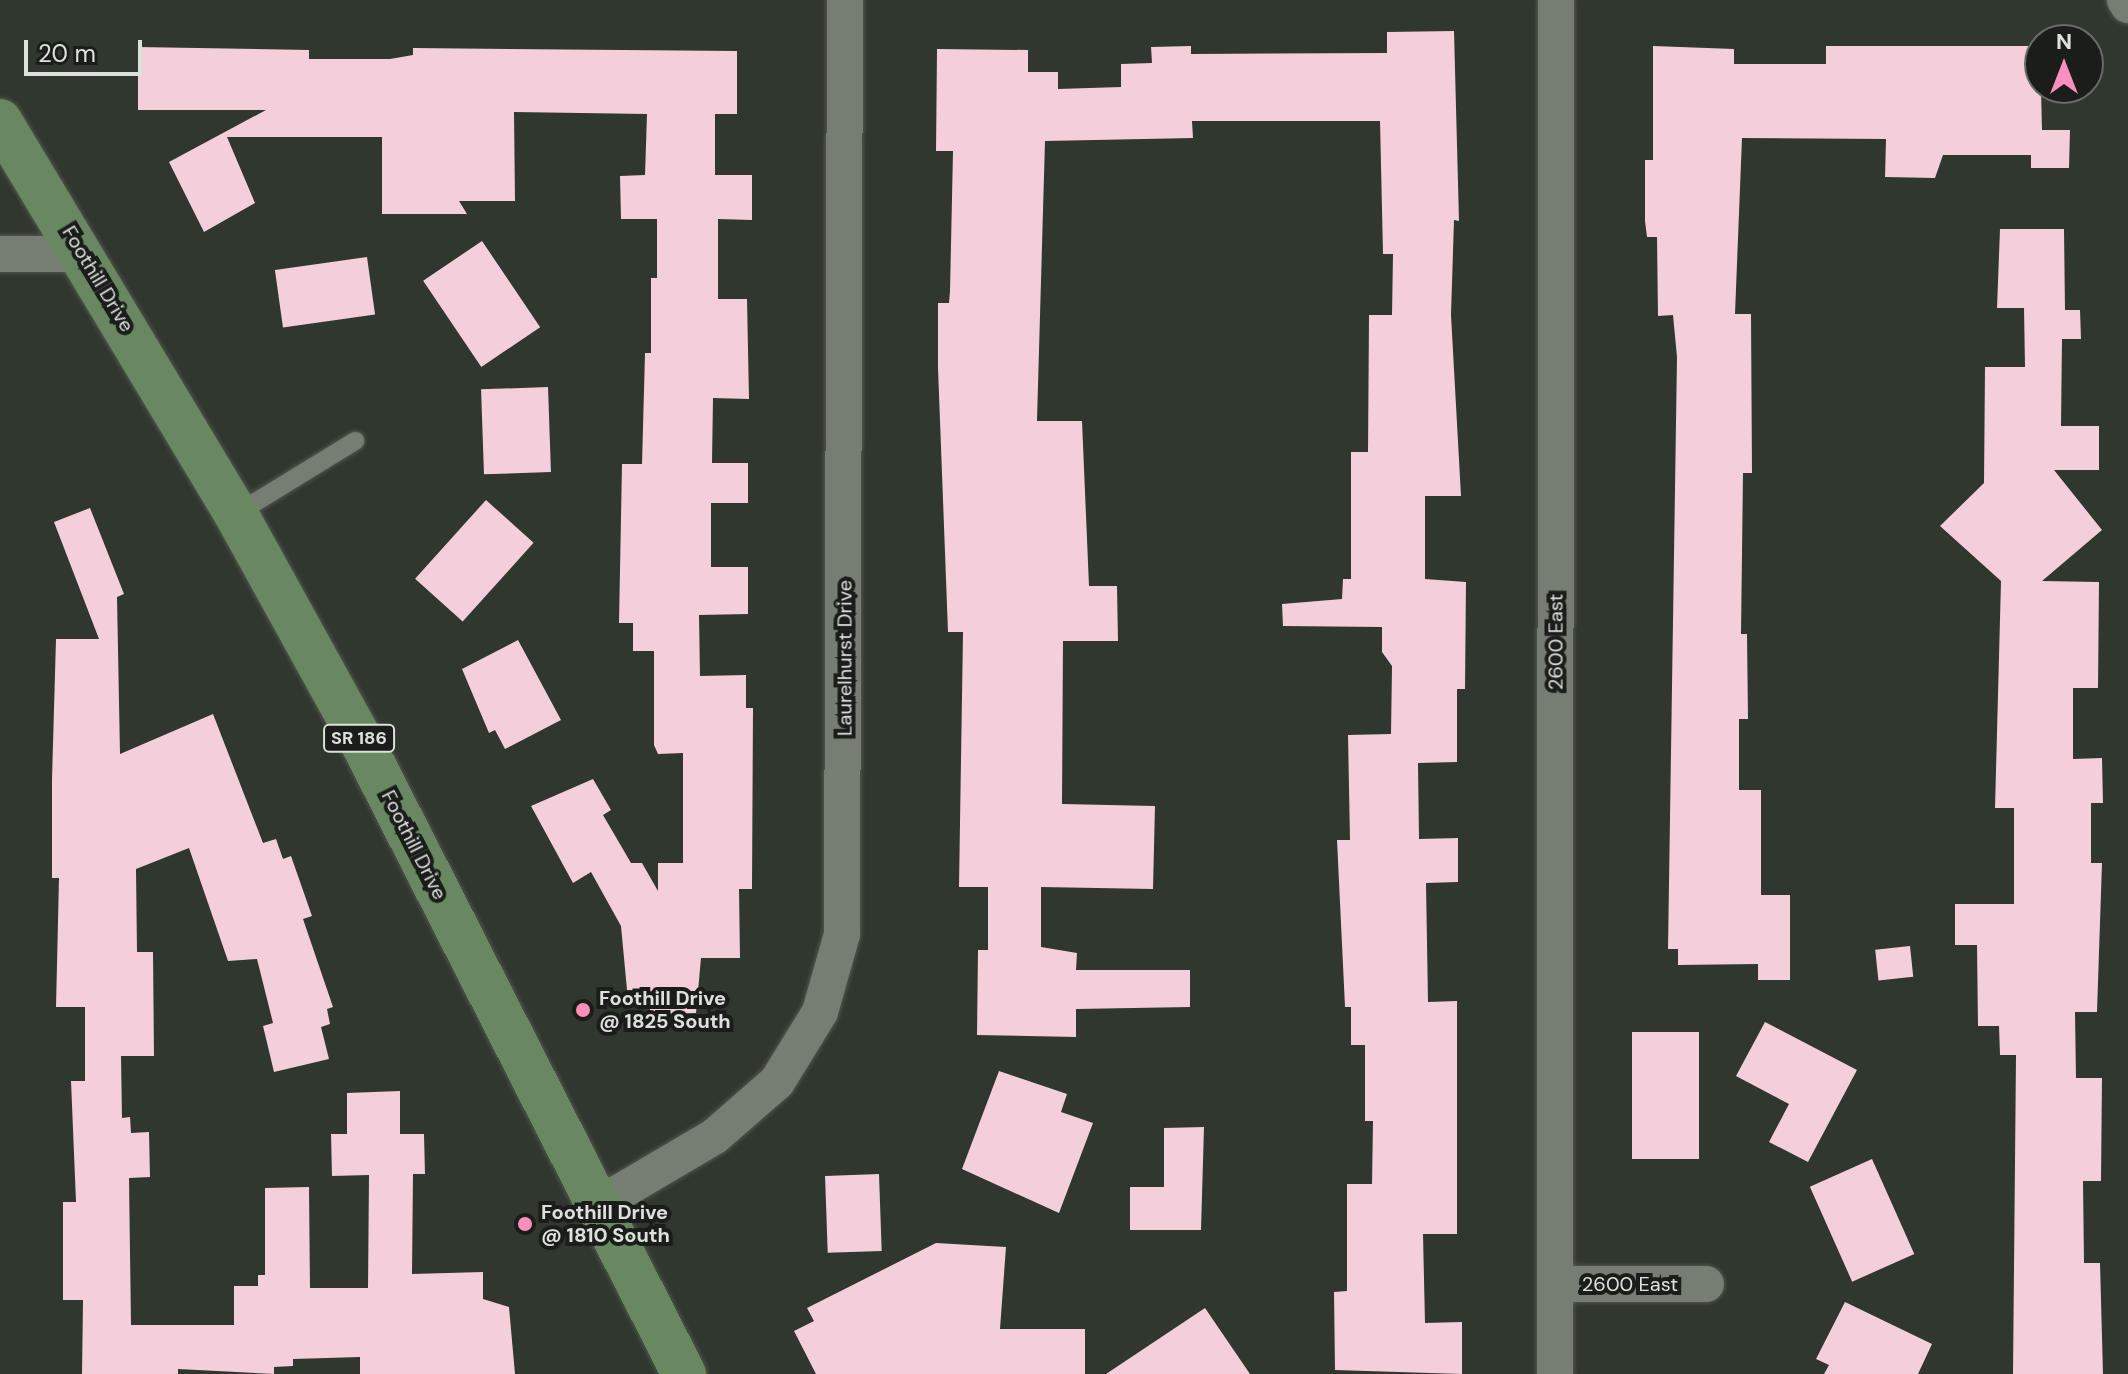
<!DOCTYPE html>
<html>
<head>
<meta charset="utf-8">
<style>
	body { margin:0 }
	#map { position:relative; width:2128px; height:1374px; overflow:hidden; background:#30372e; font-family:"DM Sans",sans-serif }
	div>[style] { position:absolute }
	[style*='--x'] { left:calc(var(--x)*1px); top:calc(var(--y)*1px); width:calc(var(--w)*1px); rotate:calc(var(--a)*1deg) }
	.building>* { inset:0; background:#f4cedb; transform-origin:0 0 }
	.roads { filter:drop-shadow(0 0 2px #4f554d) drop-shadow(0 0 2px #4f554d) }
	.lane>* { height:18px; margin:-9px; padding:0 9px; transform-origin:9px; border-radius:9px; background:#767e73 }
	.street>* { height:36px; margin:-18px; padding:0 18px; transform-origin:18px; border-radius:18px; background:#767e73 }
	.primary>* { height:44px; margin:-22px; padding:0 22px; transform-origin:22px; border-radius:22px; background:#698861 }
	.dots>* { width:22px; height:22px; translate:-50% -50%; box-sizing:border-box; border:4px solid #1a1d19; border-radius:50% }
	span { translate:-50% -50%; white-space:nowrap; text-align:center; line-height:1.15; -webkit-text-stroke:8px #1a1d19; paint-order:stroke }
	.shield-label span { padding:2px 6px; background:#1a1d19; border:2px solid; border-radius:6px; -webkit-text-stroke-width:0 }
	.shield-label { font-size:18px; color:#dce1db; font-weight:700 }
	.street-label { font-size:20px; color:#dce1db }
	.poi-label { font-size:20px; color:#dce1db; font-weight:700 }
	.left { translate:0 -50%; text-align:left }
	.north { position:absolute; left:2024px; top:24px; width:80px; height:80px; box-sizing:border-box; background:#1a1d19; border:2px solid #686b67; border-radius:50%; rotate:0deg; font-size:22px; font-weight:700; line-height:32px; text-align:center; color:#dce1db }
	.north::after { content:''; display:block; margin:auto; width:28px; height:36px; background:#fe8ebc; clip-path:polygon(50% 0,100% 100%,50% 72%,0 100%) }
	.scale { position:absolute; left:24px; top:40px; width:118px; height:36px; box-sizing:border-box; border:4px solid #dce1db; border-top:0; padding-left:10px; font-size:24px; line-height:28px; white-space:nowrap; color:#dce1db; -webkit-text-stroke:6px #1a1d19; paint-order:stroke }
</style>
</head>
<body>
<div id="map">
	<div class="building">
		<i style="clip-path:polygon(1454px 31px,1459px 221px,1454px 220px,1451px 315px,1461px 496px,1425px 496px,1425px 579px,1466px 582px,1465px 689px,1457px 689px,1457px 762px,1418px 763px,1419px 839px,1458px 838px,1458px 882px,1426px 883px,1428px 1002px,1457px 1001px,1457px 1234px,1423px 1234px,1425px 1323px,1462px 1322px,1462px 1374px,1335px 1370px,1334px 1292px,1347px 1291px,1347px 1184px,1372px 1184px,1373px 1121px,1365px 1121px,1365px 1045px,1351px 1045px,1351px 1007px,1345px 1007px,1337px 840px,1350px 840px,1348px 735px,1391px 734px,1392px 666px,1382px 652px,1382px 627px,1283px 626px,1282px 604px,1342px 599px,1343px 579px,1351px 579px,1351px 452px,1368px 452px,1369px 315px,1392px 315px,1393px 254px,1383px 254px,1380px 121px,1192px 121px,1193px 138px,1045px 141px,1037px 421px,1082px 421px,1089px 586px,1117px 586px,1118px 641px,1063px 641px,1062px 804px,1155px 806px,1153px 889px,1041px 887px,1041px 947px,1077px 953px,1076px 970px,1190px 970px,1190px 1007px,1076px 1009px,1076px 1037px,977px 1035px,978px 950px,988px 950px,988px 887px,959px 887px,963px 632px,948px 632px,938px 368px,938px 303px,949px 303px,950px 291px,953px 151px,936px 151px,937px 49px,1028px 50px,1028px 72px,1058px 72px,1058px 89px,1121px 87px,1121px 64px,1152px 63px,1151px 47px,1191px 46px,1191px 54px,1387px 53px,1387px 32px)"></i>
		<i style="clip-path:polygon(1653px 46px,1734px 49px,1734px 64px,1826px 64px,1826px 46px,2040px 46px,2042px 130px,2070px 130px,2069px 168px,2031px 168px,2031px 155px,1943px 155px,1935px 178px,1885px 177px,1886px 139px,1742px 138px,1735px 314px,1751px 314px,1752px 473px,1743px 473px,1741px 634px,1747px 634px,1748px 719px,1739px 719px,1739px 790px,1761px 790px,1761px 895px,1790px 895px,1790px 980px,1758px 980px,1758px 964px,1678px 965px,1678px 949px,1668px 949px,1677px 357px,1673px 315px,1658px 316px,1657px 237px,1647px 237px,1645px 221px,1645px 160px,1653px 160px)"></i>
		<i style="clip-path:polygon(138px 47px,309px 50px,309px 59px,390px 59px,413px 55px,413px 48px,737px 51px,737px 114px,715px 114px,715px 175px,752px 175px,752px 220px,718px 219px,718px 299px,747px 299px,749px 399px,713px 398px,712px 463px,748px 463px,748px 503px,711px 503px,711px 567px,748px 567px,748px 614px,699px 615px,700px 676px,746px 675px,746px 708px,753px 708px,752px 889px,739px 889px,740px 958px,701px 958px,696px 1013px,650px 1014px,649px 990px,627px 990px,621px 926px,591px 872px,573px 883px,531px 806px,593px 779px,611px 810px,603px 815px,631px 863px,642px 863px,658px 891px,658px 863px,683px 863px,683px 753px,658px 754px,654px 745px,654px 651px,633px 651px,633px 623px,619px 623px,622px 464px,642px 464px,645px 353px,651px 353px,651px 278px,657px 278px,657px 219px,621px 219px,620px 176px,645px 175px,647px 114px,514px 112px,515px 201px,459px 201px,467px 214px,382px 214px,382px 137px,227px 137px,255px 203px,204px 232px,169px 162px,266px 110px,138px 110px)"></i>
		<i style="clip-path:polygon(2000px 229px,2064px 229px,2065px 310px,2080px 310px,2081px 339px,2062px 339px,2061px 426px,2099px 426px,2099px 470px,2054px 470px,2102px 530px,2042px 581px,2099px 582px,2098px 688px,2073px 688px,2073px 759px,2102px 758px,2103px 803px,2091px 803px,2091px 863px,2102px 863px,2097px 1012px,2075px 1012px,2076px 1078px,2102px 1078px,2101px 1181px,2083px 1181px,2084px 1263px,2100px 1263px,2103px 1374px,2013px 1374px,2016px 1055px,2000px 1055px,1999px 1026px,1978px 1026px,1977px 945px,1955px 945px,1955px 904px,2014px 904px,2014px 808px,1995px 808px,2001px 581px,1940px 526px,1984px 483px,1985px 367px,2025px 367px,2024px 308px,1997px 308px)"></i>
		<i style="left:482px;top:241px;width:104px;height:71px;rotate:56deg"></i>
		<i style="left:367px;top:257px;width:58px;height:93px;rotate:82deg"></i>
		<i style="left:548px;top:387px;width:85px;height:67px;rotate:88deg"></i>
		<i style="left:486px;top:500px;width:64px;height:106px;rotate:42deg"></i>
		<i style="clip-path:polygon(90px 508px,124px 594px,117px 597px,120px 754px,213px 714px,263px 843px,276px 839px,283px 859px,291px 856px,312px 916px,303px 919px,333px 1007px,327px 1009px,330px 1024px,321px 1027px,329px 1059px,274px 1072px,263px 1026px,273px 1023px,257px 959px,228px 961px,189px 848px,136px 869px,137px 952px,153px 952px,154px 1056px,121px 1056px,122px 1118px,130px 1117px,131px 1133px,149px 1132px,150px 1177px,129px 1178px,131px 1325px,234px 1325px,234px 1286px,258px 1286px,258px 1275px,265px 1275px,265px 1188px,309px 1187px,310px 1288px,368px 1288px,369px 1175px,332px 1176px,331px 1134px,347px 1134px,347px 1093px,400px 1091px,400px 1134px,424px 1134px,425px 1174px,413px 1174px,412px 1274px,483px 1272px,483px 1299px,509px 1307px,515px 1374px,360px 1374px,360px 1357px,293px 1359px,293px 1366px,274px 1367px,274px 1374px,178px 1369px,178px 1374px,82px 1374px,83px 1300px,63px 1300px,63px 1202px,76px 1202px,71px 1081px,85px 1081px,85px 1007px,56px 1007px,59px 878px,52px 878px,52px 779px,56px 639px,99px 639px,54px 522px)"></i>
		<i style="clip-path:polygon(518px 640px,561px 720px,505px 749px,495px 730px,489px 733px,462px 669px)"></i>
		<i style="left:1910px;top:946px;width:31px;height:35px;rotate:84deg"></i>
		<i style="clip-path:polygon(1765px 1022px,1857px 1070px,1808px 1162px,1769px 1142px,1789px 1104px,1736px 1076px)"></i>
		<i style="left:1632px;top:1032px;width:67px;height:127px"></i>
		<i style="clip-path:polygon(999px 1071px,1067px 1094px,1061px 1112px,1093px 1123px,1059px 1213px,962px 1169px)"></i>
		<i style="clip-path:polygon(1204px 1127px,1201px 1230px,1130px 1230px,1130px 1187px,1164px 1187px,1164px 1128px)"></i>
		<i style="left:1872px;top:1159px;width:104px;height:68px;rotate:66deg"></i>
		<i style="left:879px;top:1174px;width:77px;height:54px;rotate:88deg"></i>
		<i style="clip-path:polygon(936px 1243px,1006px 1247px,1000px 1329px,1085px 1329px,1085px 1374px,816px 1374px,794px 1331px,814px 1321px,807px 1308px)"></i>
		<i style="clip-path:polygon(1845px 1302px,1932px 1344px,1918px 1374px,1824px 1374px,1829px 1365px,1816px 1359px)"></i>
		<i style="clip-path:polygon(1205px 1308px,1250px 1374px,1106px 1374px)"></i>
	</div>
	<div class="roads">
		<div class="lane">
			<i style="--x:236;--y:514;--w:140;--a:-31.5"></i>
		</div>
		<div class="street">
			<i style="--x:2125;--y:0;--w:6;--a:59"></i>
			<i style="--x:0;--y:254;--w:84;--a:0"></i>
			<i style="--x:598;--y:1205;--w:136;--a:-30.5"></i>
			<i style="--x:715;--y:1136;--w:82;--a:-41.1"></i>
			<i style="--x:777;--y:1082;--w:82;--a:-58.4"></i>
			<i style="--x:820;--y:1012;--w:81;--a:-74.2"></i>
			<i style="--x:842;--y:934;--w:934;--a:-89.82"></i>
			<i style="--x:1555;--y:1284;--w:151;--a:0"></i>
			<i style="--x:1555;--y:1374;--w:1374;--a:-89.96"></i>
		</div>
		<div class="primary">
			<i style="--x:0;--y:121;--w:458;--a:59"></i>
			<i style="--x:236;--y:514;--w:267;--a:61.1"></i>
			<i style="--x:365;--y:748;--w:703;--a:63"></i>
		</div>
	</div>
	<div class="dots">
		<i style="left:583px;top:1010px;background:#fe8ebc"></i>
		<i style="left:525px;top:1224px;background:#fe8ebc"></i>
	</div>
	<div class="shield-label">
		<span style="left:359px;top:738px">SR 186</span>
	</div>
	<div class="street-label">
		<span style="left:98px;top:279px;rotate:59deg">Foothill Drive</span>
		<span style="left:1556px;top:642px;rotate:-90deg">2600 East</span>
		<span style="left:845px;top:658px;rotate:-90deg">Laurelhurst Drive</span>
		<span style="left:414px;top:845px;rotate:63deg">Foothill Drive</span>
		<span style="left:1630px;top:1284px">2600 East</span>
	</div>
	<div class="poi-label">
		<span class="left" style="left:599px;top:1010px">Foothill Drive<br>@ 1825 South</span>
		<span class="left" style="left:541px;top:1224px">Foothill Drive<br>@ 1810 South</span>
	</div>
	<div class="north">N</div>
	<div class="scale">20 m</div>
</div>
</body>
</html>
